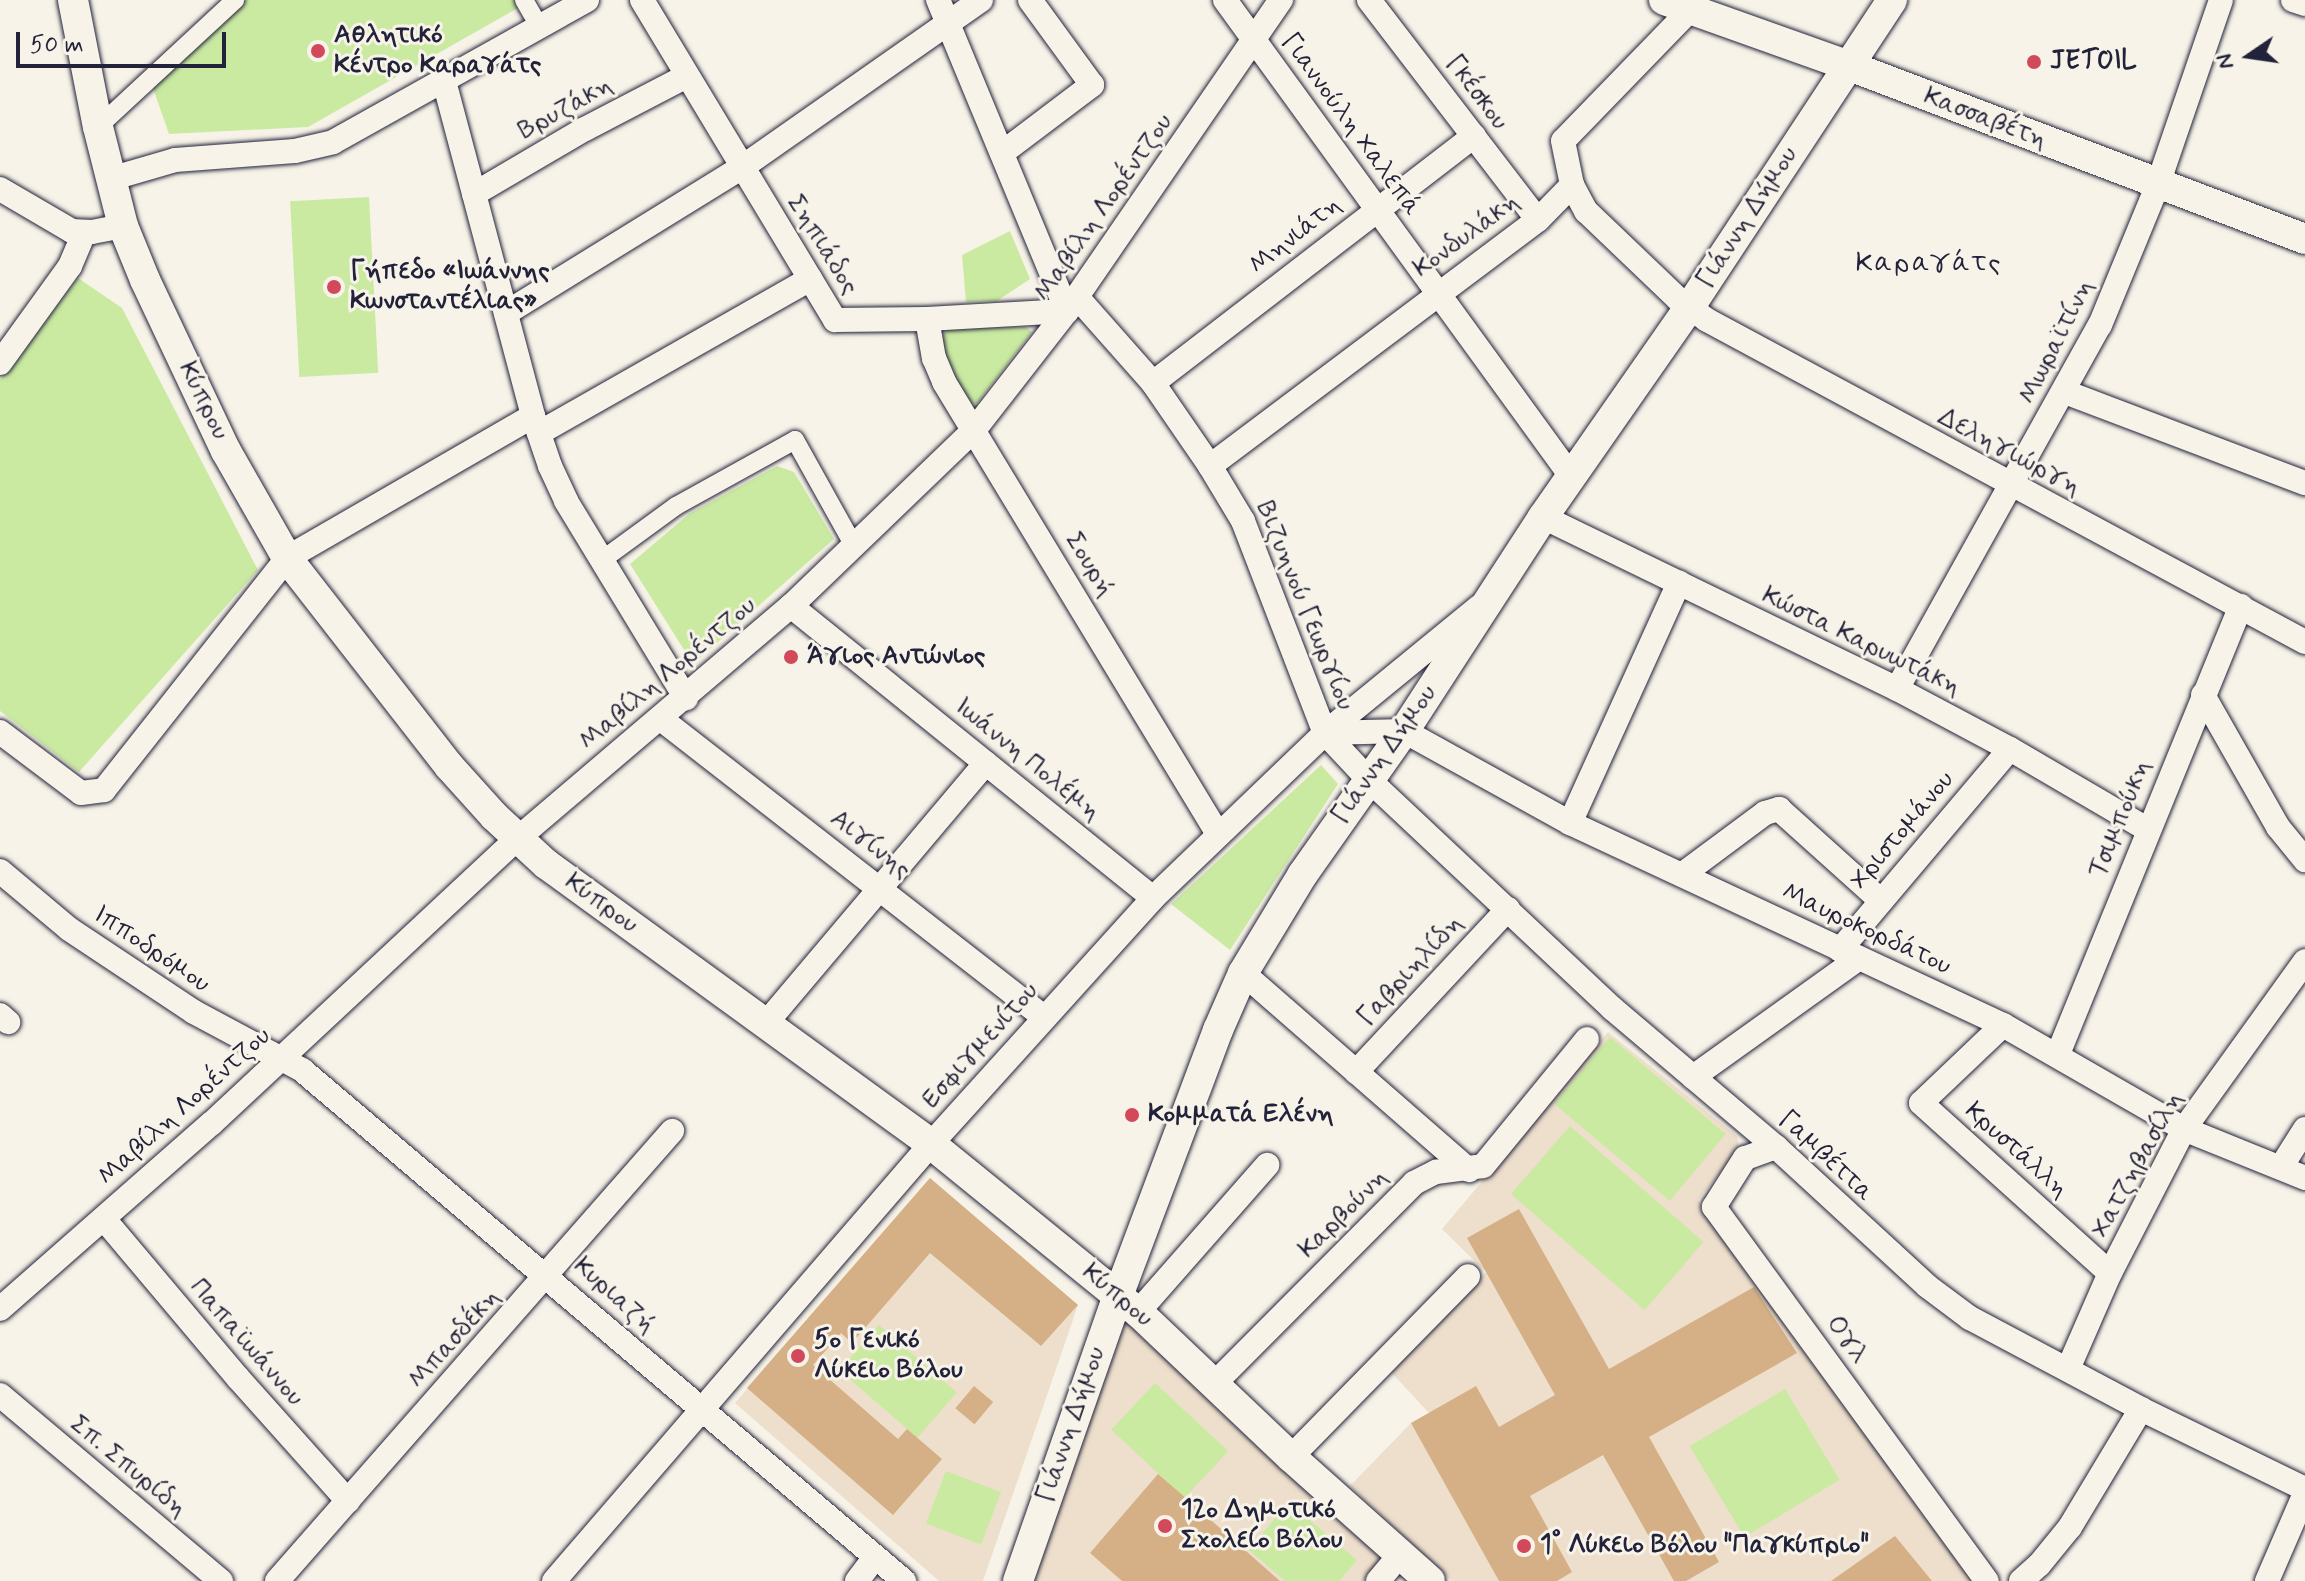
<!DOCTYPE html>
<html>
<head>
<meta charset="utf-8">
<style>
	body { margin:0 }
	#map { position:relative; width:2305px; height:1581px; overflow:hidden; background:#f7f3e8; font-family:Mynerve,sans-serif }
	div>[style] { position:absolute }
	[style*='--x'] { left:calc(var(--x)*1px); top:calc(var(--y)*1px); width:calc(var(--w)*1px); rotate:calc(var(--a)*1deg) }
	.built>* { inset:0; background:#eddfcb }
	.green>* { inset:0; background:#caeaa2; transform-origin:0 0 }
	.building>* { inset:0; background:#d5af86; transform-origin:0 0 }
	.roads { filter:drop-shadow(0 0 2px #22223b) drop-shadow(0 0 2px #22223b) }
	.pedestrian>* { height:18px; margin:-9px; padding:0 9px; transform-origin:9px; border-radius:9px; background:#f7f3e8 }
	.minor>* { height:24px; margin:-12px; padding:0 12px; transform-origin:12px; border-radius:12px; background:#f7f3e8 }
	.tertiary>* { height:30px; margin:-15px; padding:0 15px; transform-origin:15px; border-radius:15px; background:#f7f3e8 }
	.dots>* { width:22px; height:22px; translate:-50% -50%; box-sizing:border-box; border:4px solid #f7f3e8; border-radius:50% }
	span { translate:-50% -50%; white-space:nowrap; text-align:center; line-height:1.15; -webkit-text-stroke:6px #f7f3e8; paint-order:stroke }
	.poi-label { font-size:26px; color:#22223b; font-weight:700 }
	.left { translate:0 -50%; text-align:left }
	.street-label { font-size:26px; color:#22223b }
	.neighbourhood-label { font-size:28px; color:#22223b; letter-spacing:2px }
	.north { position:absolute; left:2209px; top:16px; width:80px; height:80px; -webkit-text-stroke:6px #f7f3e8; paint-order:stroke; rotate:257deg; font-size:22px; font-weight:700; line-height:32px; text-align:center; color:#22223b }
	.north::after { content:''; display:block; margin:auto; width:28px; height:36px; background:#22223b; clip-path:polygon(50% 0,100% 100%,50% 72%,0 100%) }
	.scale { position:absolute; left:16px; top:32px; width:210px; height:36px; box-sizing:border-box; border:4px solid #22223b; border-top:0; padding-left:10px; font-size:24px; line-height:28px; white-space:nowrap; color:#22223b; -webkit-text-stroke:6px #f7f3e8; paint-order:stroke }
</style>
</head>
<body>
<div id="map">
	<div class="built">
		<i style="clip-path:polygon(1608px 1032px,1737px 1136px,1739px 1149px,1698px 1200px,1973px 1581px,1452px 1581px,1350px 1486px,1411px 1423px,1429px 1413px,1390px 1371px,1486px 1272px,1442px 1229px)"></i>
		<i style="clip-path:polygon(930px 1178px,1078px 1305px,983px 1581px,939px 1581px,735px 1403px)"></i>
		<i style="clip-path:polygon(1124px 1312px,1386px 1555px,1363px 1581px,1030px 1581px)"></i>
	</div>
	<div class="green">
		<i style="clip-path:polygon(246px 0,532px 0,308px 127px,169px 134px,153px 88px)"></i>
		<i style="left:369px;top:197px;width:176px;height:79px;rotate:87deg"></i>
		<i style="clip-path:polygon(1010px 231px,1030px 279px,997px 301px,966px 302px,962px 255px)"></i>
		<i style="clip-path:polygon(78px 278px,122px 308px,258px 570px,79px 772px,0 711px,0 380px)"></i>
		<i style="clip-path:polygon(1026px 327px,1032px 332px,977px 403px,967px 405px,947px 360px,942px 336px,950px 328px)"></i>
		<i style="clip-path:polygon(777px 466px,794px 472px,834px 539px,693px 664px,630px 564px,689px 514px)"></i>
		<i style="clip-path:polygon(1321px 765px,1338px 784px,1230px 950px,1171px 904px)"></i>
		<i style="left:1610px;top:1037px;width:151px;height:87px;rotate:40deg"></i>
		<i style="left:1570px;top:1126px;width:177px;height:90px;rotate:41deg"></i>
		<i style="left:879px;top:1325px;width:103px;height:60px;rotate:41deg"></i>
		<i style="left:1155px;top:1383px;width:100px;height:64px;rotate:43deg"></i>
		<i style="left:1785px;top:1389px;width:106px;height:111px;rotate:59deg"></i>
		<i style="left:946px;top:1471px;width:59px;height:56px;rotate:21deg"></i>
		<i style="clip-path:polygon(1288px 1502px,1357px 1560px,1339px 1581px,1285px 1581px,1249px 1550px)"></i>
	</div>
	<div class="building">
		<i style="clip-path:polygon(930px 1178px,1078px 1305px,1041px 1346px,930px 1253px,852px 1343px,841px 1333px,813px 1365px,898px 1439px,907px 1429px,942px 1459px,893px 1515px,747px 1388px)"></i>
		<i style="clip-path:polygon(1519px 1209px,1609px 1369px,1754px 1287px,1797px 1353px,1649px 1437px,1719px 1562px,1686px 1581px,1674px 1581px,1603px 1455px,1530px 1496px,1572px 1572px,1557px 1581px,1499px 1581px,1411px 1423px,1476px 1386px,1499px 1427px,1555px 1395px,1467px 1238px)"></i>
		<i style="left:974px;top:1386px;width:25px;height:29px;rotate:40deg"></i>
		<i style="clip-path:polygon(1158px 1474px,1187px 1499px,1280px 1581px,1122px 1581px,1090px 1553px)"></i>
		<i style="clip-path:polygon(1895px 1536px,1932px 1581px,1831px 1581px)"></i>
	</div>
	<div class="roads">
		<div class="pedestrian">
			<i style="--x:524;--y:0;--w:30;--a:60"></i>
			<i style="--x:98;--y:127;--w:187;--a:-42.8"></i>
			<i style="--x:602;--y:560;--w:92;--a:-36.1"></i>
			<i style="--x:676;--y:506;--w:136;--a:-29"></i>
			<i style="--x:795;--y:440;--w:121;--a:60.9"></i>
		</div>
		<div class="minor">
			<i style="--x:642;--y:0;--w:374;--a:58.9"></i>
			<i style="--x:835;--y:320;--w:92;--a:-0.6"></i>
			<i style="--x:927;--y:319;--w:140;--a:-3.3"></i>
			<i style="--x:1067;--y:311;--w:337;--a:-112.5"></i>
			<i style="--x:1225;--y:0;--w:588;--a:53.99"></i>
			<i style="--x:1369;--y:0;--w:277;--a:52.5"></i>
			<i style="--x:2293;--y:0;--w:13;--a:18"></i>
			<i style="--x:1690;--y:10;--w:182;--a:134.1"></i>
			<i style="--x:1563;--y:141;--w:45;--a:78.4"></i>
			<i style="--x:1572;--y:185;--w:30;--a:62"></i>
			<i style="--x:1586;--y:211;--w:127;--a:43.7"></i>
			<i style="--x:1678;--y:299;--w:36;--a:36"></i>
			<i style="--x:1707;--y:320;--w:679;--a:28.3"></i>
			<i style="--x:444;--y:81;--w:347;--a:75.1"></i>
			<i style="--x:533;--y:416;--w:53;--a:71.2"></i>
			<i style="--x:550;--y:466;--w:38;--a:65"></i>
			<i style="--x:566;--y:501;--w:231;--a:58.7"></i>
			<i style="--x:1002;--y:153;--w:113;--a:-37.1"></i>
			<i style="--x:1092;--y:85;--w:105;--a:-126.1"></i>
			<i style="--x:110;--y:179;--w:68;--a:-16.3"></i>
			<i style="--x:175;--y:160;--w:120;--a:-4.3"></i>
			<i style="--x:295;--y:151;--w:39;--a:-13"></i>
			<i style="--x:333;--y:142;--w:291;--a:-29.2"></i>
			<i style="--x:0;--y:189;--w:83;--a:30.3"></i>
			<i style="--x:72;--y:231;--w:20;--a:3"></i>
			<i style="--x:92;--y:232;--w:32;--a:-11"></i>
			<i style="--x:474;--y:194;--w:129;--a:-30.4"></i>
			<i style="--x:585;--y:129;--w:115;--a:-27.5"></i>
			<i style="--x:1077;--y:297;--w:115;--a:48.5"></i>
			<i style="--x:1153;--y:383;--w:101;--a:55.5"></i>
			<i style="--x:1210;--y:466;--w:64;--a:59"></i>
			<i style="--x:1243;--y:521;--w:227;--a:68.9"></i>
			<i style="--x:1325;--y:733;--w:63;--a:46.9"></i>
			<i style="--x:1368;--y:779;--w:336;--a:43.2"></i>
			<i style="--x:1613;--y:1009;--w:214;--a:40.3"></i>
			<i style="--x:1776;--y:1147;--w:205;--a:42.6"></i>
			<i style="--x:1927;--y:1286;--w:54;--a:36.7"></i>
			<i style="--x:1970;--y:1318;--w:194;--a:28"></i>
			<i style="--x:2141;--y:1409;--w:182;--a:26"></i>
			<i style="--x:506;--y:313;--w:276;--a:-31.7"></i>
			<i style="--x:741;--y:168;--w:293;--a:-35"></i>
			<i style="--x:927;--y:319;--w:40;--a:80"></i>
			<i style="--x:934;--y:358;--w:26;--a:67"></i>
			<i style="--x:944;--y:382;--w:529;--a:58.78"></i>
			<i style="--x:0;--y:363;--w:120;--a:-54.2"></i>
			<i style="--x:70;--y:266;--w:36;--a:-67"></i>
			<i style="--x:1153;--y:383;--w:405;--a:-37.6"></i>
			<i style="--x:2065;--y:392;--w:257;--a:20.8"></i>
			<i style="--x:539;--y:433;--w:312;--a:-29.6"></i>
			<i style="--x:1210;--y:466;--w:410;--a:-36.9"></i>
			<i style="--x:1538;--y:220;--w:49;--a:-45.8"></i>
			<i style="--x:1543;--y:517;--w:394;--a:25.9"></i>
			<i style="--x:1897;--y:689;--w:128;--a:28"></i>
			<i style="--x:2010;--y:749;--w:159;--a:30.3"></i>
			<i style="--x:791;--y:606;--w:465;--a:38.9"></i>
			<i style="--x:1897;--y:689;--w:417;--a:-60.9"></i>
			<i style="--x:2100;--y:325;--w:152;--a:-67.6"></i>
			<i style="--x:2158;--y:184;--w:194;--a:-71.1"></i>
			<i style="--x:2203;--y:695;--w:152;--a:60.4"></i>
			<i style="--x:2278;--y:827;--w:43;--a:50.7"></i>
			<i style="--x:661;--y:719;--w:485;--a:37.9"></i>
			<i style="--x:0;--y:732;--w:101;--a:37"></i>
			<i style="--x:81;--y:793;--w:23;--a:-7"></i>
			<i style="--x:104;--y:790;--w:295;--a:-51.7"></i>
			<i style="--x:287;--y:558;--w:284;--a:-30"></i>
			<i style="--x:1325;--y:733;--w:79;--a:-1.5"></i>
			<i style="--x:1404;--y:731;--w:190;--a:29"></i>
			<i style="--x:1570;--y:823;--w:478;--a:25"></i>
			<i style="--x:2003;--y:1025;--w:209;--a:29.9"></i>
			<i style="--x:2184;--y:1129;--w:131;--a:22"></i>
			<i style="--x:1570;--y:823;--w:264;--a:-65.6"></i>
			<i style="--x:0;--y:871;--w:90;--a:40"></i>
			<i style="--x:69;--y:929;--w:150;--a:33.6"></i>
			<i style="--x:194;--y:1012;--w:123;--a:28.2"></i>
			<i style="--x:302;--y:1070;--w:790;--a:40.33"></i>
			<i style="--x:1683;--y:874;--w:102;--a:-36.6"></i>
			<i style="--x:1765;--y:813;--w:15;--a:-16"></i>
			<i style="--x:1779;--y:809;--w:137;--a:42"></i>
			<i style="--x:1840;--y:950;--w:263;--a:-49.8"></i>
			<i style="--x:1243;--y:973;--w:300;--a:41.1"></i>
			<i style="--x:0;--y:1015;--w:11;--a:41"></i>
			<i style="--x:767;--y:1022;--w:339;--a:-49.8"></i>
			<i style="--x:2003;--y:1025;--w:113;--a:136.4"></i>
			<i style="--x:1921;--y:1103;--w:254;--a:42"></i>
			<i style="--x:2058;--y:1054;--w:484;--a:-67.8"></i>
			<i style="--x:1356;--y:1072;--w:223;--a:-47"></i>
			<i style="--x:1693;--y:1077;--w:204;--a:-35.6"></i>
			<i style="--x:1776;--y:1147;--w:33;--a:160"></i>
			<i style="--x:1745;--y:1158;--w:58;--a:122.3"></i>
			<i style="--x:1714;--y:1207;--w:463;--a:53.9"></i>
			<i style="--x:2281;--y:1167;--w:45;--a:-57.7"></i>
			<i style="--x:104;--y:1219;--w:208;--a:49.9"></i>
			<i style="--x:238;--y:1378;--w:165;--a:48.2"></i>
			<i style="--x:0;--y:1309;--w:282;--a:-41.3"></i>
			<i style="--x:212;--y:1123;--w:417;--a:-43"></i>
			<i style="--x:517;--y:839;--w:360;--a:-40.4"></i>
			<i style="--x:791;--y:606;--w:255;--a:-43.9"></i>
			<i style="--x:975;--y:429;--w:150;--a:-52.1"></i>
			<i style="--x:1067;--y:311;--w:378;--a:-55.5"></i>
			<i style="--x:1138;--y:1312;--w:196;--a:-48.7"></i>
			<i style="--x:2068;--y:1369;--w:105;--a:-66.4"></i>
			<i style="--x:2110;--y:1273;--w:162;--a:-62.8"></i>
			<i style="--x:2184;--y:1129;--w:207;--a:-54.2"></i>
			<i style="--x:1214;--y:1384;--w:284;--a:-45.1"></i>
			<i style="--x:1414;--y:1183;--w:25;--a:-27"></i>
			<i style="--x:1436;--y:1172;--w:47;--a:-7.3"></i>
			<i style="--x:1483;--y:1166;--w:164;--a:-50.7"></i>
			<i style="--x:0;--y:1395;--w:289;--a:40.1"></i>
			<i style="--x:1291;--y:1457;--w:253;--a:-45.6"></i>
			<i style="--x:277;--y:1581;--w:599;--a:-48.72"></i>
			<i style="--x:554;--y:1581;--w:577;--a:-49.22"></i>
			<i style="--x:931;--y:1144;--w:331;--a:-47.9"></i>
			<i style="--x:1153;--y:898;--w:238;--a:-43.8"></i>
			<i style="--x:1325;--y:733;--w:199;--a:-39.3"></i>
			<i style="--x:857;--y:1581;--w:30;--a:-53"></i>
			<i style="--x:1378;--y:1581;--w:35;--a:-50"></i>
			<i style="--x:2021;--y:1581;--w:24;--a:-42"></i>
			<i style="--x:2039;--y:1565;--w:49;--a:-50.8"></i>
			<i style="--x:2070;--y:1527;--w:138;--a:-59"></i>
			<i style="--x:2267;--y:1581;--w:96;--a:-66.6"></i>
		</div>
		<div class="tertiary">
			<i style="--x:73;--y:0;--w:129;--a:78.9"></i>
			<i style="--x:98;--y:127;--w:102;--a:75.8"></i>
			<i style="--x:123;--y:226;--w:58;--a:67.8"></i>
			<i style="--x:145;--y:280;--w:189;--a:64.7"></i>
			<i style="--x:226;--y:451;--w:123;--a:60.3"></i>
			<i style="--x:287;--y:558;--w:264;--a:52.1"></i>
			<i style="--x:449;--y:766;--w:67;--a:48"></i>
			<i style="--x:494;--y:816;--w:71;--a:42.7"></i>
			<i style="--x:546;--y:864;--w:476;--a:36"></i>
			<i style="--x:931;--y:1144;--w:267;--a:39.1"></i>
			<i style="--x:1138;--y:1312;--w:211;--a:43.5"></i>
			<i style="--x:1291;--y:1457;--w:186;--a:41.7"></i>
			<i style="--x:1664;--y:0;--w:194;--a:19.6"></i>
			<i style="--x:1847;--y:65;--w:490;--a:20.8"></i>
			<i style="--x:1018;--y:1581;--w:302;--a:-70.7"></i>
			<i style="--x:1118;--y:1296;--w:284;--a:-69.4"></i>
			<i style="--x:1218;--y:1030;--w:62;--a:-66.3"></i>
			<i style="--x:1243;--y:973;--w:116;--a:-58.8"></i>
			<i style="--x:1303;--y:874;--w:175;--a:-54.8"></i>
			<i style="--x:1404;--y:731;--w:255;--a:-57"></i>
			<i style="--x:1543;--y:517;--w:255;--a:-55.1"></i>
			<i style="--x:1689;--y:308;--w:369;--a:-56.6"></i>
		</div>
	</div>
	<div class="dots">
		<i style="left:318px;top:51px;background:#d1495b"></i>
		<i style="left:2034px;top:62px;background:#d1495b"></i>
		<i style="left:334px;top:287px;background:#d1495b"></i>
		<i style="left:791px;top:657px;background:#d1495b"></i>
		<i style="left:1132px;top:1115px;background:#d1495b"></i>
		<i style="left:798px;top:1356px;background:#d1495b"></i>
		<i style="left:1165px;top:1526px;background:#d1495b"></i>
		<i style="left:1524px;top:1546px;background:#d1495b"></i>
	</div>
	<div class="poi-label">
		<span class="left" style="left:334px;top:51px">Αθλητικό<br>Κέντρο Καραγάτς</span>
		<span class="left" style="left:2050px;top:62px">JETOIL</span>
		<span class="left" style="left:350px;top:287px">Γήπεδο «Ιωάννης<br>Κωνσταντέλιας»</span>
		<span class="left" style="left:807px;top:657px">Άγιος Αντώνιος</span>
		<span class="left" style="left:1148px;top:1115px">Κομματά Ελένη</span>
		<span class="left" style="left:814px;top:1356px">5ο Γενικό<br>Λύκειο Βόλου</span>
		<span class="left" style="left:1181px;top:1526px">12ο Δημοτικό<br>Σχολείο Βόλου</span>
		<span class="left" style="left:1540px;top:1546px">1° Λύκειο Βόλου "Παγκύπριο"</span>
	</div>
	<div class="street-label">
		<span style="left:1476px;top:93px;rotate:53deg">Γκέσκου</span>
		<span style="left:566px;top:109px;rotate:-29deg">Βρυζάκη</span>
		<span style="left:1985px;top:119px;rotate:21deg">Κασσαβέτη</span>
		<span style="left:1350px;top:125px;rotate:54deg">Γιαννούλη Χαλεπά</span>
		<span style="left:1104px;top:208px;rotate:-55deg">Μαβίλη Λορέντζου</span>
		<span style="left:1748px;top:218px;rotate:-57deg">Γιάννη Δήμου</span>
		<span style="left:1296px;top:236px;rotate:-38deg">Μηνιάτη</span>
		<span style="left:1467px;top:236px;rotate:-36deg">Κονδυλάκη</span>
		<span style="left:822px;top:245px;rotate:58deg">Σηπιάδος</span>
		<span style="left:2057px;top:342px;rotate:-63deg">Μωραϊτίνη</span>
		<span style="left:203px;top:401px;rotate:64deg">Κύπρου</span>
		<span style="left:2009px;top:453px;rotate:28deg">Δεληγιώργη</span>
		<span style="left:1089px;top:565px;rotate:59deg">Σουρή</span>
		<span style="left:1304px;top:606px;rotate:68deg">Βιζυηνού Γεωργίου</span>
		<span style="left:1861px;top:642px;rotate:26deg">Κώστα Καρυωτάκη</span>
		<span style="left:668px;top:674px;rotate:-40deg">Μαβίλη Λορέντζου</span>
		<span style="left:1385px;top:755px;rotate:-55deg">Γιάννη Δήμου</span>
		<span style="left:1027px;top:760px;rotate:39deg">Ιωάννη Πολέμη</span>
		<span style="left:2121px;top:819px;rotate:-68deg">Τσιμπούκη</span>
		<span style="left:1903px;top:831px;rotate:-50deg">Χριστομάνου</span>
		<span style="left:870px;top:845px;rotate:38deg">Αιγίνης</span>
		<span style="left:601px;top:904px;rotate:36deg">Κύπρου</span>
		<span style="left:1866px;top:930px;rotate:25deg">Μαυροκορδάτου</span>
		<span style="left:151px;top:950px;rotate:34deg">Ιπποδρόμου</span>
		<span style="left:1411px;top:971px;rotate:-47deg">Γαβριηλίδη</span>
		<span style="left:981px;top:1046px;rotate:-48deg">Εσφιγμενίτου</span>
		<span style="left:185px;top:1107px;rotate:-42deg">Μαβίλη Λορέντζου</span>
		<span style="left:2016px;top:1151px;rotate:42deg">Κρυστάλλη</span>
		<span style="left:1825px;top:1157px;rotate:43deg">Γαμβέττα</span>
		<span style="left:2138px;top:1165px;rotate:-61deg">Χατζηβασίλη</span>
		<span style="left:1344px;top:1214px;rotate:-45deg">Καρβούνη</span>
		<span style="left:614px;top:1296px;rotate:42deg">Κυριαζή</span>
		<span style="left:1117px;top:1296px;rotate:40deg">Κύπρου</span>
		<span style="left:455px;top:1339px;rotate:-48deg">Μπασδέκη</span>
		<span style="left:1846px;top:1340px;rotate:54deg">Ογλ</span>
		<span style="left:246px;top:1343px;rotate:49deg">Παπαϊωάννου</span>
		<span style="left:1072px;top:1425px;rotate:-71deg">Γιάννη Δήμου</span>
		<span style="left:128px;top:1467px;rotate:40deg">Σπ. Σπυρίδη</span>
	</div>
	<div class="neighbourhood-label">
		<span style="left:1929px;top:264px">Καραγάτς</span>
	</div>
	<div class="north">N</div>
	<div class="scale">50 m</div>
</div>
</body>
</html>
